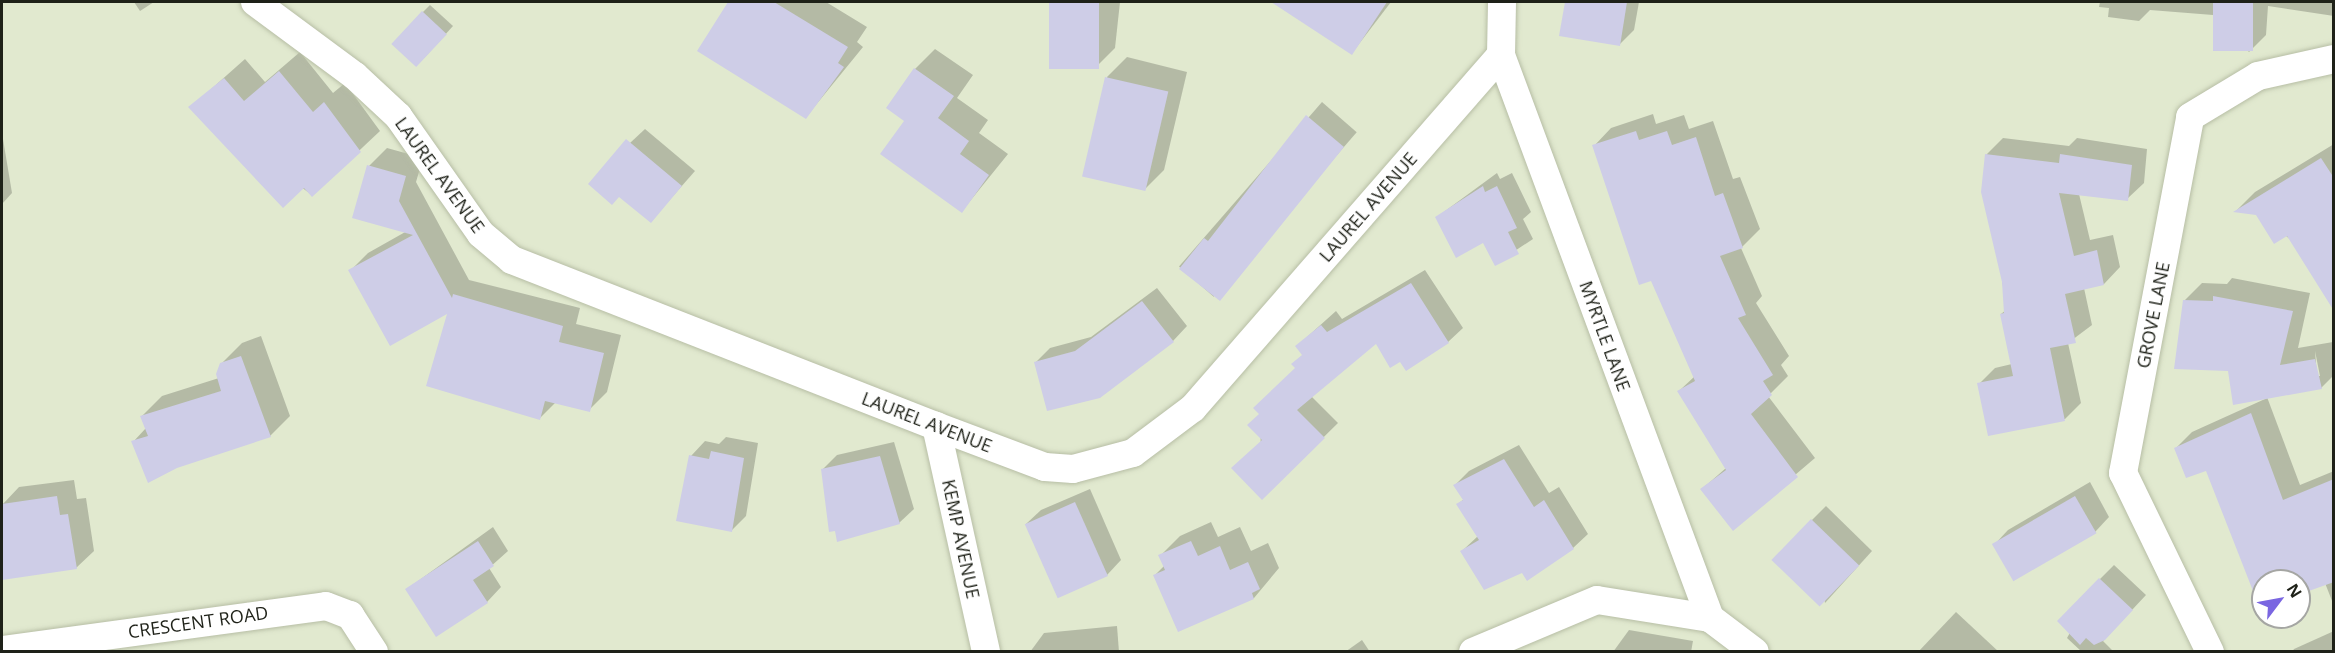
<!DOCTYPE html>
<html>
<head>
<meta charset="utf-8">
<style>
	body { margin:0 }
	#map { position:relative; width:2335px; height:653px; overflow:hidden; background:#e1e9cf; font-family:"Open Sans",sans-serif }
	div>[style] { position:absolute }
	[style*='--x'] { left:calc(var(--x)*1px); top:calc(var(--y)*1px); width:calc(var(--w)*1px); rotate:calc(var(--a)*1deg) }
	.shadow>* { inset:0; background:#0003; transform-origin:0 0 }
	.building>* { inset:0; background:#cecde7; transform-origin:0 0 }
	.roads { filter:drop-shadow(0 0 2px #b7bea5) drop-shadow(0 0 2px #b7bea5) }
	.minor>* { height:28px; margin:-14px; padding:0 14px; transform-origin:14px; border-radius:14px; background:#fff }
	span { translate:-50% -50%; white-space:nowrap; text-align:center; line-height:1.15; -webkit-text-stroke:4.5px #fff; paint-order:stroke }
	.street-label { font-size:18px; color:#1e2118 }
	.frame { position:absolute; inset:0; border:3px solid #1e2118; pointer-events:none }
	.north { position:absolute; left:2251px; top:569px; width:60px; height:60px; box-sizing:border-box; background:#fff; border:2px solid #a5a6a3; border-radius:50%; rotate:58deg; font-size:16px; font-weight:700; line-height:24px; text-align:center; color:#1e2118 }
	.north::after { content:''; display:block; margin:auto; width:21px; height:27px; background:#7a66e1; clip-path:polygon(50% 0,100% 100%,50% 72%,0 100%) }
</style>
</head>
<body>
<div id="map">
	<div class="shadow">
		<i style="clip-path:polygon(134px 2px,154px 2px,140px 11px)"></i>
		<i style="clip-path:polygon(729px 2px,826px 2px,867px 27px,857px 42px,863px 47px,806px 117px,699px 50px)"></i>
		<i style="clip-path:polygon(1050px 2px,1120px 2px,1115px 48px,1095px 68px,1049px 67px)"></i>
		<i style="clip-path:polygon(1307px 2px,1391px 2px,1352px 53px,1297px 17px)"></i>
		<i style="clip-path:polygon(1566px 2px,1639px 2px,1634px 30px,1620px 44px,1561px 35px)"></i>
		<i style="clip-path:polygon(2100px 2px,2334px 2px,2334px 16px,2268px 6px,2266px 35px,2249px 52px,2213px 15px,2150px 10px,2139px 21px,2108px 17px,2109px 8px,2099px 7px)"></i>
		<i style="clip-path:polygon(430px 5px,453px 26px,424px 58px,423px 12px)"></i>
		<i style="clip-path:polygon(935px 49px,973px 75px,957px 98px,988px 120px,979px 133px,1008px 154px,962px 211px,906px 120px,915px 69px)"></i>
		<i style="clip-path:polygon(300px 52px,333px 93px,345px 83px,380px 131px,312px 195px,191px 107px,245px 59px,265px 82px)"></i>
		<i style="clip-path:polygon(1127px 57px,1187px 72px,1164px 170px,1144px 190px,1107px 77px)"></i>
		<i style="left:1322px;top:102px;width:46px;height:218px;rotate:41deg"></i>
		<i style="clip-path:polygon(1653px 114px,1656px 124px,1684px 115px,1689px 129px,1713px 121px,1733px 179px,1740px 177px,1760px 229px,1741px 248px,1762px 296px,1756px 303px,1789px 356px,1781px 365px,1788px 376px,1768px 396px,1815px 458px,1733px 528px,1702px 489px,1726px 468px,1679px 391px,1695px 376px,1594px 146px,1611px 128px)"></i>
		<i style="clip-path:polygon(645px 129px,695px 171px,651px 221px,630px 143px)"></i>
		<i style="clip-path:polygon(2px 133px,12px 193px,2px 204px)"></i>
		<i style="clip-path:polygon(2003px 138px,2069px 146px,2077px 138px,2147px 149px,2144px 183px,2127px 199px,2079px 194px,2090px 240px,2113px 235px,2120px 267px,2104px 284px,2084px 288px,2092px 325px,2068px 343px,2081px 403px,2065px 419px,1989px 435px,1979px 384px,1995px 368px,2012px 364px,2001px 314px,2006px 310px,1986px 155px)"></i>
		<i style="clip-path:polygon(2334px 144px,2334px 274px,2257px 213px,2236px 211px,2255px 192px)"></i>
		<i style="clip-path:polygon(387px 148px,423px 158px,416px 182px,469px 280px,580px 308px,576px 324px,621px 335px,607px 392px,589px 410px,556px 402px,540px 418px,449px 311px,350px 271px,368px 253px,407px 231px,369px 166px)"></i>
		<i style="clip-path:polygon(1497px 173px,1500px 179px,1512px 173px,1531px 212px,1523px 219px,1533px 239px,1495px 264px,1484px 241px,1437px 217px)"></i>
		<i style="clip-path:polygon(1425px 270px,1463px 328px,1448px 342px,1400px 361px,1377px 342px,1311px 396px,1338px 423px,1262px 498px,1260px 414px,1296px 368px,1303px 354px,1297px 346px,1336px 311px,1342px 319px)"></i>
		<i style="clip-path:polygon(evenodd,2232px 278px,2310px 293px,2298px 348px,2333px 342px,2334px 375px,2321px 388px,2267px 397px,2300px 485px,2334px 471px,2334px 606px,2325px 583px,2301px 576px,2263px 581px,2263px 591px,2207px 470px,2176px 448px,2192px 432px,2265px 399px,2229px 370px,2184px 301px,2202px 283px,2227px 284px,2232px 278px,2315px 351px,2320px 376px,2317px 376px,2315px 351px)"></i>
		<i style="clip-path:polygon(1157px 288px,1187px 326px,1173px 341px,1035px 363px,1050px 348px,1091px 337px)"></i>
		<i style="clip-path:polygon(261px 336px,290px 416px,270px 436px,133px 442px,146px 428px,142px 416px,162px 396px,219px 378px,222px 363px,242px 343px)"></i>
		<i style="clip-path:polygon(726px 437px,758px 443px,746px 516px,731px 531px,691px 456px,705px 441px,719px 444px)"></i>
		<i style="clip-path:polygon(894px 442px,914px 509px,899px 523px,822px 470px,837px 455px)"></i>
		<i style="clip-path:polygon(1519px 445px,1549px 493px,1559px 487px,1588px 534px,1573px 548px,1522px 571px,1462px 551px,1478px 536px,1458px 504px,1464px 499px,1455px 485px,1469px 471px)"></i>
		<i style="clip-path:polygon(74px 480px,77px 499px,86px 498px,94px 551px,76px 568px,2px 579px,2px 505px,19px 487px)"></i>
		<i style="clip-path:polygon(2090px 482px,2109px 517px,2095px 532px,1994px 545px,2008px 530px)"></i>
		<i style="clip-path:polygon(1090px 489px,1121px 560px,1107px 575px,1026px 524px,1041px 510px)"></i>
		<i style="clip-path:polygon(1826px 506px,1872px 551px,1825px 603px,1812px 520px)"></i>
		<i style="clip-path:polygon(1211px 522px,1218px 537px,1240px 527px,1251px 551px,1268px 543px,1279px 568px,1254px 598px,1179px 630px,1155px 575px,1165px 565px,1160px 556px,1180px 536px)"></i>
		<i style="clip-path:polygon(493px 527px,508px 551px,489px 568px,501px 587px,487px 602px,407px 589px)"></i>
		<i style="clip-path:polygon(2114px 565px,2146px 595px,2103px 641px,2114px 652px,2082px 652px,2067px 638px,2100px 579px)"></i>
		<i style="clip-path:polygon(1956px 612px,1999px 652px,1918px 652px)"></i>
		<i style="clip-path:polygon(1117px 626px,1119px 652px,1030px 652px,1044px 633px)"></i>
		<i style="clip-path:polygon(1629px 630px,1693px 641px,1691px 652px,1613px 652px)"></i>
		<i style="clip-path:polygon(2334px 631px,2334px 652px,2292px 652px,2294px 649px)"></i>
		<i style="clip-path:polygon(1362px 640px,1370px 652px,1345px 652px)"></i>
	</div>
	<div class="building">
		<i style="clip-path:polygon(728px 2px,774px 2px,848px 47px,838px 63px,844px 67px,806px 119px,697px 51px)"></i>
		<i style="left:1049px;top:2px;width:50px;height:67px"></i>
		<i style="clip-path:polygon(1271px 2px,1387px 2px,1352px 55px)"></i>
		<i style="clip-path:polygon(1565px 2px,1627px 2px,1620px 46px,1559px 36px)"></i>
		<i style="left:2213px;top:2px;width:40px;height:49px"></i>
		<i style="left:422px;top:11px;width:34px;height:45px;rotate:43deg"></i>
		<i style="clip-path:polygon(914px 68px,954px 96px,938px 118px,969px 141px,960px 154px,989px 175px,962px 213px,880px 154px,904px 121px,886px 108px)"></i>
		<i style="clip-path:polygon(279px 71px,313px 112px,324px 102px,361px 152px,312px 197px,304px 188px,283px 208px,188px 107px,224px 78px,244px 101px)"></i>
		<i style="left:1105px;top:77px;width:65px;height:102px;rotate:13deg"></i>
		<i style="clip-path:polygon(1306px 115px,1344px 147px,1220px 301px,1179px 269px,1204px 238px,1208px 241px)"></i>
		<i style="clip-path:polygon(1636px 131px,1639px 140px,1667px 131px,1672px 145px,1696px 137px,1715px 196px,1723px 193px,1743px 248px,1720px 256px,1746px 315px,1738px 318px,1773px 375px,1763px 381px,1772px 395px,1751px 414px,1798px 477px,1733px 531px,1700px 489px,1726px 470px,1677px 391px,1695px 381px,1651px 281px,1639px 285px,1592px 145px)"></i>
		<i style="clip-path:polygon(626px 139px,682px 186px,651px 223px,619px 197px,612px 205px,588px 184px)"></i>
		<i style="clip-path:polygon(1985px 154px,2059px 163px,2060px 154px,2132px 165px,2128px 201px,2059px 193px,2074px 256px,2097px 250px,2104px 285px,2065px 294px,2076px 343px,2050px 348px,2065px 421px,1988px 436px,1977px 383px,2013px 376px,2000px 314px,2004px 313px,2002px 282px,1981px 192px)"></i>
		<i style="clip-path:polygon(2321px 158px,2334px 178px,2334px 311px,2287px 236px,2274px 244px,2256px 215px,2233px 212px)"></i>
		<i style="clip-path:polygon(367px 165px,406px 176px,399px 201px,452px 298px,453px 294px,563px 326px,559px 342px,604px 353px,590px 412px,545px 401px,540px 420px,426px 386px,447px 314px,390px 346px,348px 270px,413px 235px,352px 218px)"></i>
		<i style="clip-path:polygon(1483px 186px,1485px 192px,1497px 186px,1517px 228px,1508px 232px,1519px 254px,1495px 266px,1483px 243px,1456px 258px,1435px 217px)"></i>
		<i style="clip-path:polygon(1411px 283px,1449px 343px,1406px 371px,1400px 362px,1390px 368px,1376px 344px,1297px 410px,1325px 438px,1262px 500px,1231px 468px,1262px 440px,1247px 425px,1259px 414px,1253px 408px,1295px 368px,1291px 364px,1302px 355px,1295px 346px,1321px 325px,1327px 332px)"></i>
		<i style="clip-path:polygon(2213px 296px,2293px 311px,2280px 365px,2315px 359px,2322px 389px,2233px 405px,2228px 371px,2174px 369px,2183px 300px,2213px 301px)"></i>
		<i style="clip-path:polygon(1142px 301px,1174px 342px,1100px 398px,1047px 411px,1034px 362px,1075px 351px)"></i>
		<i style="clip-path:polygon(241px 356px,271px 437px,177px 468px,148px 483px,131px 441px,148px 436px,140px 416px,221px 391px,216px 374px,220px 363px)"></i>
		<i style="clip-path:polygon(2251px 413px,2283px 500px,2334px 479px,2334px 582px,2306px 592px,2300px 578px,2263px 581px,2263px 592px,2255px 596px,2206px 471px,2186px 478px,2174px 448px)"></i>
		<i style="clip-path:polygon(711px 451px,744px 458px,732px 532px,676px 521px,689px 455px,709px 459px)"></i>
		<i style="clip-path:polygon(880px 456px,900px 524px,837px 542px,835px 531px,829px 532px,821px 469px)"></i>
		<i style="clip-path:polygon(1504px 459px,1534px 507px,1544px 500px,1574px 549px,1527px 581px,1522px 573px,1484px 590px,1460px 551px,1479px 540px,1456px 504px,1463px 500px,1453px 485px)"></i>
		<i style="clip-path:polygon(57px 496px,60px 515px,68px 514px,77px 569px,2px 580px,2px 504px)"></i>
		<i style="left:2075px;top:496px;width:43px;height:96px;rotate:60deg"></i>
		<i style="left:1075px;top:502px;width:81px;height:55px;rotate:66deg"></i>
		<i style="left:1811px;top:519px;width:67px;height:57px;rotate:44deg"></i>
		<i style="clip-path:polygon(478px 541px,494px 566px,473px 580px,488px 603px,436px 637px,405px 589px)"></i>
		<i style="clip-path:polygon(1191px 541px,1198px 556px,1220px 546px,1230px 570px,1248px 562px,1260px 589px,1252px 593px,1254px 599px,1178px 632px,1153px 575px,1165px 570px,1158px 555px)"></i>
		<i style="clip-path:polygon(2099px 578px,2133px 610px,2105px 640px,2094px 645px,2086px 638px,2080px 645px,2057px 621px)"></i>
	</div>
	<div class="roads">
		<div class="minor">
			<i style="--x:255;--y:2;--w:124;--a:36.5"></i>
			<i style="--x:355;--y:76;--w:59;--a:42.9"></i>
			<i style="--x:398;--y:116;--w:144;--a:54.9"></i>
			<i style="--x:481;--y:234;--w:40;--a:40"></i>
			<i style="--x:512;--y:260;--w:455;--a:21.4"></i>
			<i style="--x:936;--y:426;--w:116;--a:20.6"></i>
			<i style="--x:1045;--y:467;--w:28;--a:4"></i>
			<i style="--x:1073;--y:469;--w:62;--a:-14.9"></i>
			<i style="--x:1133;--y:453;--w:75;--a:-36.9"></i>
			<i style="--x:1193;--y:408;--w:468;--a:-48.9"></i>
			<i style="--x:1501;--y:55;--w:53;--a:-88.9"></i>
			<i style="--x:1501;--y:55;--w:601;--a:69.63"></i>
			<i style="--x:936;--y:426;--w:231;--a:77.5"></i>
			<i style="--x:2;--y:650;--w:327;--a:-7.7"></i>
			<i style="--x:326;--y:606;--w:26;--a:21"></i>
			<i style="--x:350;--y:615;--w:44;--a:57"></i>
			<i style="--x:1473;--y:652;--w:134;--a:-22.8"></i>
			<i style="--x:1597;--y:600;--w:114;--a:9.1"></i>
			<i style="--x:1710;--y:618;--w:56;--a:37.1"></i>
			<i style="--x:2210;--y:652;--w:199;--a:-115.9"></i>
			<i style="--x:2123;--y:473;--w:362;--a:-79.3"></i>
			<i style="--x:2190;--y:117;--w:79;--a:-31.1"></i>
			<i style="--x:2258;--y:76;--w:78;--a:-12.6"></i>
		</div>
	</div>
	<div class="street-label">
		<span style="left:440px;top:175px;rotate:54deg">LAUREL AVENUE</span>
		<span style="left:1368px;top:207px;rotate:-49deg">LAUREL AVENUE</span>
		<span style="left:2153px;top:315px;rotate:-79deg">GROVE LANE</span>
		<span style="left:1605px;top:336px;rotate:70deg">MYRTLE LANE</span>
		<span style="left:927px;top:422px;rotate:21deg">LAUREL AVENUE</span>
		<span style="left:961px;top:539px;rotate:78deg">KEMP AVENUE</span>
		<span style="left:198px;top:622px;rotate:-8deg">CRESCENT ROAD</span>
	</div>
	<div class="frame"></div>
	<div class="north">N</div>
</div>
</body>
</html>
